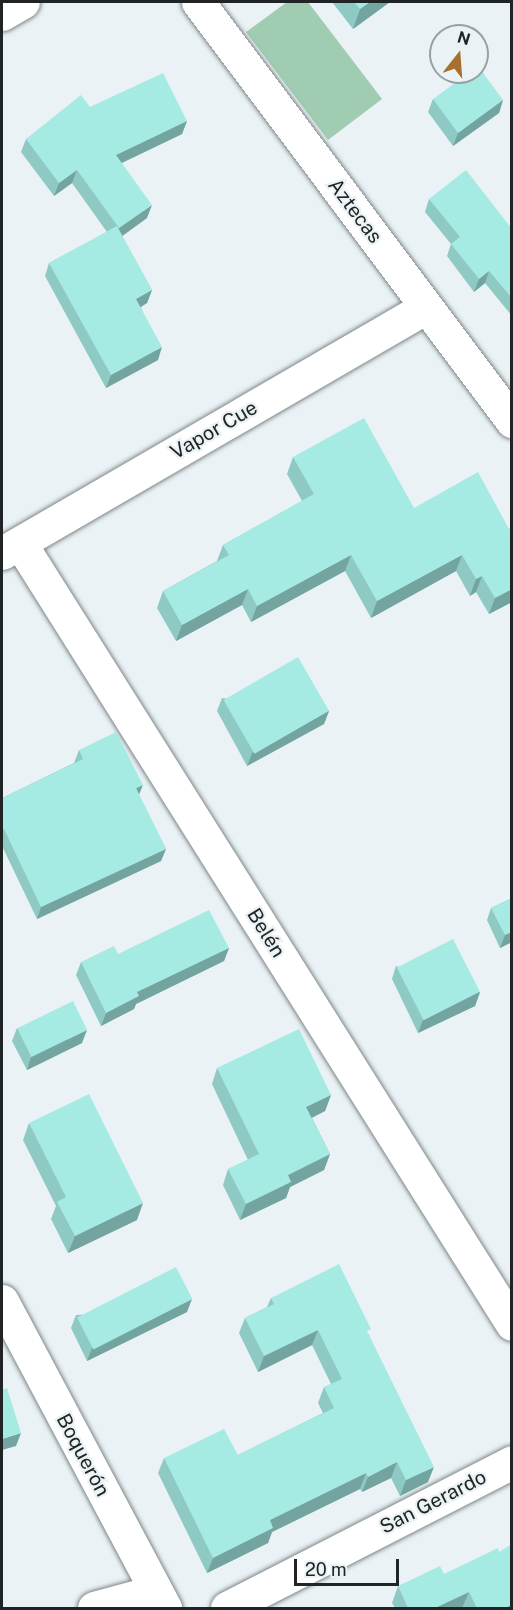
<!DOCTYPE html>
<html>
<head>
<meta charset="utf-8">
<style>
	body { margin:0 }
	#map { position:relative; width:513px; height:1610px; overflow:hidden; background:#eaf2f5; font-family:"Public Sans",sans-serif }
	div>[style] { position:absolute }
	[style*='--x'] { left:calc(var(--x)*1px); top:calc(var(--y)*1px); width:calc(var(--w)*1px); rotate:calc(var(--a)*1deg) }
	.green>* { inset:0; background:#a0ccb2 }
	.roads { filter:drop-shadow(0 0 2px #7f8789) drop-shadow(0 0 2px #7f8789) }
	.minor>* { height:33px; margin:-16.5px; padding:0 16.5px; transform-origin:16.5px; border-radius:16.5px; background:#fff }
	.major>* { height:33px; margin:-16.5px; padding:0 16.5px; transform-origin:16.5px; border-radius:16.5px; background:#fff }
	.wall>* { inset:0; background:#8fc9c4 }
	.shaded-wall>* { inset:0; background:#74a4a0 }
	.building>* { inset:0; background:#a6eae4; transform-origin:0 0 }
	span { translate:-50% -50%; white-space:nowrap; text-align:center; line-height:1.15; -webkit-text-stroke:4.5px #eaf2f5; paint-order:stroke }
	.street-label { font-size:20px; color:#212425 }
	.frame { position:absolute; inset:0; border:3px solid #212425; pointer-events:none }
	.north { position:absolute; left:429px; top:24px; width:60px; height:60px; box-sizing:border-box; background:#eaf2f5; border:2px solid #9aa0a2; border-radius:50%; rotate:17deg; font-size:16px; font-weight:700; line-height:24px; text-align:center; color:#212425 }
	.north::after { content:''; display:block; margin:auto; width:21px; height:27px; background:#a7702c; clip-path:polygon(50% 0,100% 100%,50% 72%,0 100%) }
	.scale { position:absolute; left:294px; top:1559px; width:105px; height:27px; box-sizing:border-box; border:3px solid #212425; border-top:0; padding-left:8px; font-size:18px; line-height:21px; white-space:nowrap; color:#212425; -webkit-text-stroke:4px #eaf2f5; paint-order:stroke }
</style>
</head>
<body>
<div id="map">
	<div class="green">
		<i style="clip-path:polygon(287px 2px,308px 2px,382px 99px,328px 140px,246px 32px)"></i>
	</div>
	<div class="roads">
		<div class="minor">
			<i style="--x:198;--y:2;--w:524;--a:53.15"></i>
			<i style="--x:20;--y:543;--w:923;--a:57.79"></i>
			<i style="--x:2;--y:553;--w:490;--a:-30.1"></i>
			<i style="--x:2;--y:1301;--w:348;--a:62"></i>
			<i style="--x:94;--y:1608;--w:64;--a:-15.3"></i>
			<i style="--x:227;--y:1608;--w:320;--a:-27.1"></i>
		</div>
		<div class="major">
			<i style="--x:2;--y:14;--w:24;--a:-30"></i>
		</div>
	</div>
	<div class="wall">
		<i style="clip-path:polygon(332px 2px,390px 2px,353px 29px)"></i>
		<i style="clip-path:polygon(433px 99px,503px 100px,499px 113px,453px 146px,428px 112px)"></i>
		<i style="clip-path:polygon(90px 107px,187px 121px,182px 134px,122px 163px,147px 218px,122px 236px,152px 290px,147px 303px,141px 307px,158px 360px,106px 388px,45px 276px,49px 263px,107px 232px,72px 183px,54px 196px,21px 152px,26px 139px)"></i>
		<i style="clip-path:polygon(429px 199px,512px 229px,512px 316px,485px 283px,474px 292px,447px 256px,451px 244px,425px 212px)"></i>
		<i style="clip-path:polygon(293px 457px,414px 508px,509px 529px,512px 528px,512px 602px,489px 614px,476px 592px,470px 596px,456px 571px,371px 618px,345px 571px,251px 622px,242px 605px,176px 641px,157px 608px,163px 591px,217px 561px,223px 545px,302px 501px,287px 474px)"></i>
		<i style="clip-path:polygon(222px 698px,329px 711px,324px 724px,247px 766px,217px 711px)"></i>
		<i style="clip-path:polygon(79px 750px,139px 795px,166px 849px,161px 861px,37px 919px,2px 846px,2px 798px,74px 763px)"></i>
		<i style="clip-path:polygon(512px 898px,512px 942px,500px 948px,487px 920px,491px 908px)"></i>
		<i style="clip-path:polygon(229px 948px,224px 961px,136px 1004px,134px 1009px,101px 1026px,76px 975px,81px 962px,118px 954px)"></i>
		<i style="clip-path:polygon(396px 966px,480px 992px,475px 1006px,418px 1033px,392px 979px)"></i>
		<i style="clip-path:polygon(17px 1028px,82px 1043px,27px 1070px,12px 1041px)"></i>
		<i style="clip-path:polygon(217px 1068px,331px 1095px,325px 1111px,312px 1118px,330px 1154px,324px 1170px,290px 1187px,286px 1198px,240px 1220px,223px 1185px,228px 1169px,248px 1160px,212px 1084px)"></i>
		<i style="clip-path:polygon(29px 1123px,137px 1220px,68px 1253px,51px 1219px,56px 1206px,23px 1140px)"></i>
		<i style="clip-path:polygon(271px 1298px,369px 1335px,428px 1482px,400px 1496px,391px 1478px,362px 1492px,360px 1489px,272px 1532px,268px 1543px,207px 1573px,158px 1473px,164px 1458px,238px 1455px,323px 1413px,318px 1403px,324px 1387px,331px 1384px,312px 1345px,258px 1372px,239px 1333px,245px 1318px,267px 1307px)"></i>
		<i style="clip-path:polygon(187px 1312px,87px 1361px,71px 1328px,76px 1315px)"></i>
		<i style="clip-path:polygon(444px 1574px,512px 1608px,395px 1608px,392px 1603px,398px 1586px)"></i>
	</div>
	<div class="shaded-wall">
		<i style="clip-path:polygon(370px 2px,390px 2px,353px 29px,360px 9px)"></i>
		<i style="clip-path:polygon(503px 100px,499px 113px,453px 146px,458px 133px)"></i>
		<i style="clip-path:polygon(187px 121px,182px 134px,111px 168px,116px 155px)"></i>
		<i style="clip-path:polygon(77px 170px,72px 183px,54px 196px,59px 183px)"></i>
		<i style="clip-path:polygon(152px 205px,147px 218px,114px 242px,119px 228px)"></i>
		<i style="clip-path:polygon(489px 271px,485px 283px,474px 292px,479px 279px)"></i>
		<i style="clip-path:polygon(152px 290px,147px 303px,132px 312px,136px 299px)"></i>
		<i style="clip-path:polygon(162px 347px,158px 360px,106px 388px,111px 375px)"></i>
		<i style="clip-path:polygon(351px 555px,345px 571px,251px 622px,257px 606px)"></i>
		<i style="clip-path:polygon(462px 555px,456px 571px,371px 618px,377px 601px)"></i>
		<i style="clip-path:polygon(482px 576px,476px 592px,470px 596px,476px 579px)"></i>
		<i style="clip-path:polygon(248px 589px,242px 605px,176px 641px,182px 625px)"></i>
		<i style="clip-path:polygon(512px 589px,512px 602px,489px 614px,495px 598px)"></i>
		<i style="clip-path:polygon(329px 711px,324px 724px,247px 766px,252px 753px)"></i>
		<i style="clip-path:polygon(143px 785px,138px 797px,136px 788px)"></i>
		<i style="clip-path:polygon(166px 849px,161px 861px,37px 919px,41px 907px)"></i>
		<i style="clip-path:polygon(512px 932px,512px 942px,500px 948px,505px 935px)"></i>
		<i style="clip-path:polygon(229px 948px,224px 961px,136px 1004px,134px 1009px,101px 1026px,106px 1013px,137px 992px)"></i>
		<i style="clip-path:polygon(480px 992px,475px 1006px,418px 1033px,423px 1020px)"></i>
		<i style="clip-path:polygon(87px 1030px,82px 1043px,27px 1070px,31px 1057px)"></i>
		<i style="clip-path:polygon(331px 1095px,325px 1111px,301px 1123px,306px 1107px)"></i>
		<i style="clip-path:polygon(330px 1154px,324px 1170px,290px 1187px,286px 1198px,240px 1220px,246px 1204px,288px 1175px)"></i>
		<i style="clip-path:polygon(143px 1203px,137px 1220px,68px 1253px,75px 1236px)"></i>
		<i style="clip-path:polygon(192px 1299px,187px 1312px,87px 1361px,92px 1348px)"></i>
		<i style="clip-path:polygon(318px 1330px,312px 1345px,258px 1372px,264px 1356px)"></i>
		<i style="clip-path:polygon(21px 1433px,16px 1446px,2px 1450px,2px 1439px)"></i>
		<i style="clip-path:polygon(397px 1462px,391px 1478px,362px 1492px,368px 1477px)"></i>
		<i style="clip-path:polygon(434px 1467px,428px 1482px,400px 1496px,406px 1480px)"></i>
		<i style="clip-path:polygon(366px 1473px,360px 1489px,272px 1532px,268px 1543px,207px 1573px,213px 1558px,270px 1520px)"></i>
		<i style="clip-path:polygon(469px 1592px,462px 1608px,435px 1608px)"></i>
		<i style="clip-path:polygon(512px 1605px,512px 1608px,504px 1608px)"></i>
	</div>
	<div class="building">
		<i style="clip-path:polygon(354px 2px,370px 2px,360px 9px)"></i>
		<i style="clip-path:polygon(478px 66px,503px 100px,458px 133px,433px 99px,470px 72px,477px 72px,477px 67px)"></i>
		<i style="clip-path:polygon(163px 73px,187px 121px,116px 155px,152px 205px,119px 228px,77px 170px,59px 183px,26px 139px,81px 95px,90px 107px)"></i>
		<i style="clip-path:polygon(466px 170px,512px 229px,512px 298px,489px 271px,479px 279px,451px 244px,460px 237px,429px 199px)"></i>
		<i style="clip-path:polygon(117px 226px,152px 290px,136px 299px,162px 347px,111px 375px,49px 263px)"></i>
		<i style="clip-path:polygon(364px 418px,414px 508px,478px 472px,509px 529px,512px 528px,512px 589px,495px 598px,482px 576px,476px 579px,462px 555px,377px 601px,351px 555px,257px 606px,248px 589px,182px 625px,163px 591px,229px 555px,223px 545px,314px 494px,293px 457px)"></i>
		<i style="left:298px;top:657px;width:62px;height:86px;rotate:60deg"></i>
		<i style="clip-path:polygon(116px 732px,143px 785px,136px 788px,166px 849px,41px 907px,4px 829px,2px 830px,2px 798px,83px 759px,79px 750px)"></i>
		<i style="clip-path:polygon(512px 898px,512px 932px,505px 935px,491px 908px)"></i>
		<i style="clip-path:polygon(209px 910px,229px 948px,137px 992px,139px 996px,106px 1013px,81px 962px,114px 946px,118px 954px)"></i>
		<i style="left:453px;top:939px;width:59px;height:63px;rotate:63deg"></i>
		<i style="left:73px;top:1001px;width:32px;height:62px;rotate:64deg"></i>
		<i style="clip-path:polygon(299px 1029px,331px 1095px,306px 1107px,330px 1154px,288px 1175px,291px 1182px,246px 1204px,228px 1169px,259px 1154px,217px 1068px)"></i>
		<i style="clip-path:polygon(89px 1094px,143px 1203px,75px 1236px,57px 1202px,66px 1197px,29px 1123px)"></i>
		<i style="clip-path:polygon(339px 1264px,371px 1329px,367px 1331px,434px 1467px,406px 1480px,397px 1462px,368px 1477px,366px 1473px,270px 1520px,273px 1528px,213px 1558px,164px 1458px,224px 1429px,238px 1455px,334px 1408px,324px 1387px,342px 1379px,318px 1330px,264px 1356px,245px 1318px,274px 1304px,271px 1298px)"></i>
		<i style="left:176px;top:1267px;width:36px;height:111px;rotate:63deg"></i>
		<i style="clip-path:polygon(7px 1388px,21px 1433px,2px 1439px,2px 1390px)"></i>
		<i style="clip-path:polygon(512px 1544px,512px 1605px,504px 1608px,477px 1608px,469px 1592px,435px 1608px,408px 1608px,398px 1586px,440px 1566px,444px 1574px,498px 1548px,499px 1552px)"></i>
	</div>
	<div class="street-label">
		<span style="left:355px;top:211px;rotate:53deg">Aztecas</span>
		<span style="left:214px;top:430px;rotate:-30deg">Vapor Cue</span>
		<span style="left:266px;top:933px;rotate:58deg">Belén</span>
		<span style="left:83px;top:1455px;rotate:62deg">Boquerón</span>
		<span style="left:433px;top:1502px;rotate:-27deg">San Gerardo</span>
	</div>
	<div class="frame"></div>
	<div class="north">N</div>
	<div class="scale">20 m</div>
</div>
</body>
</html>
